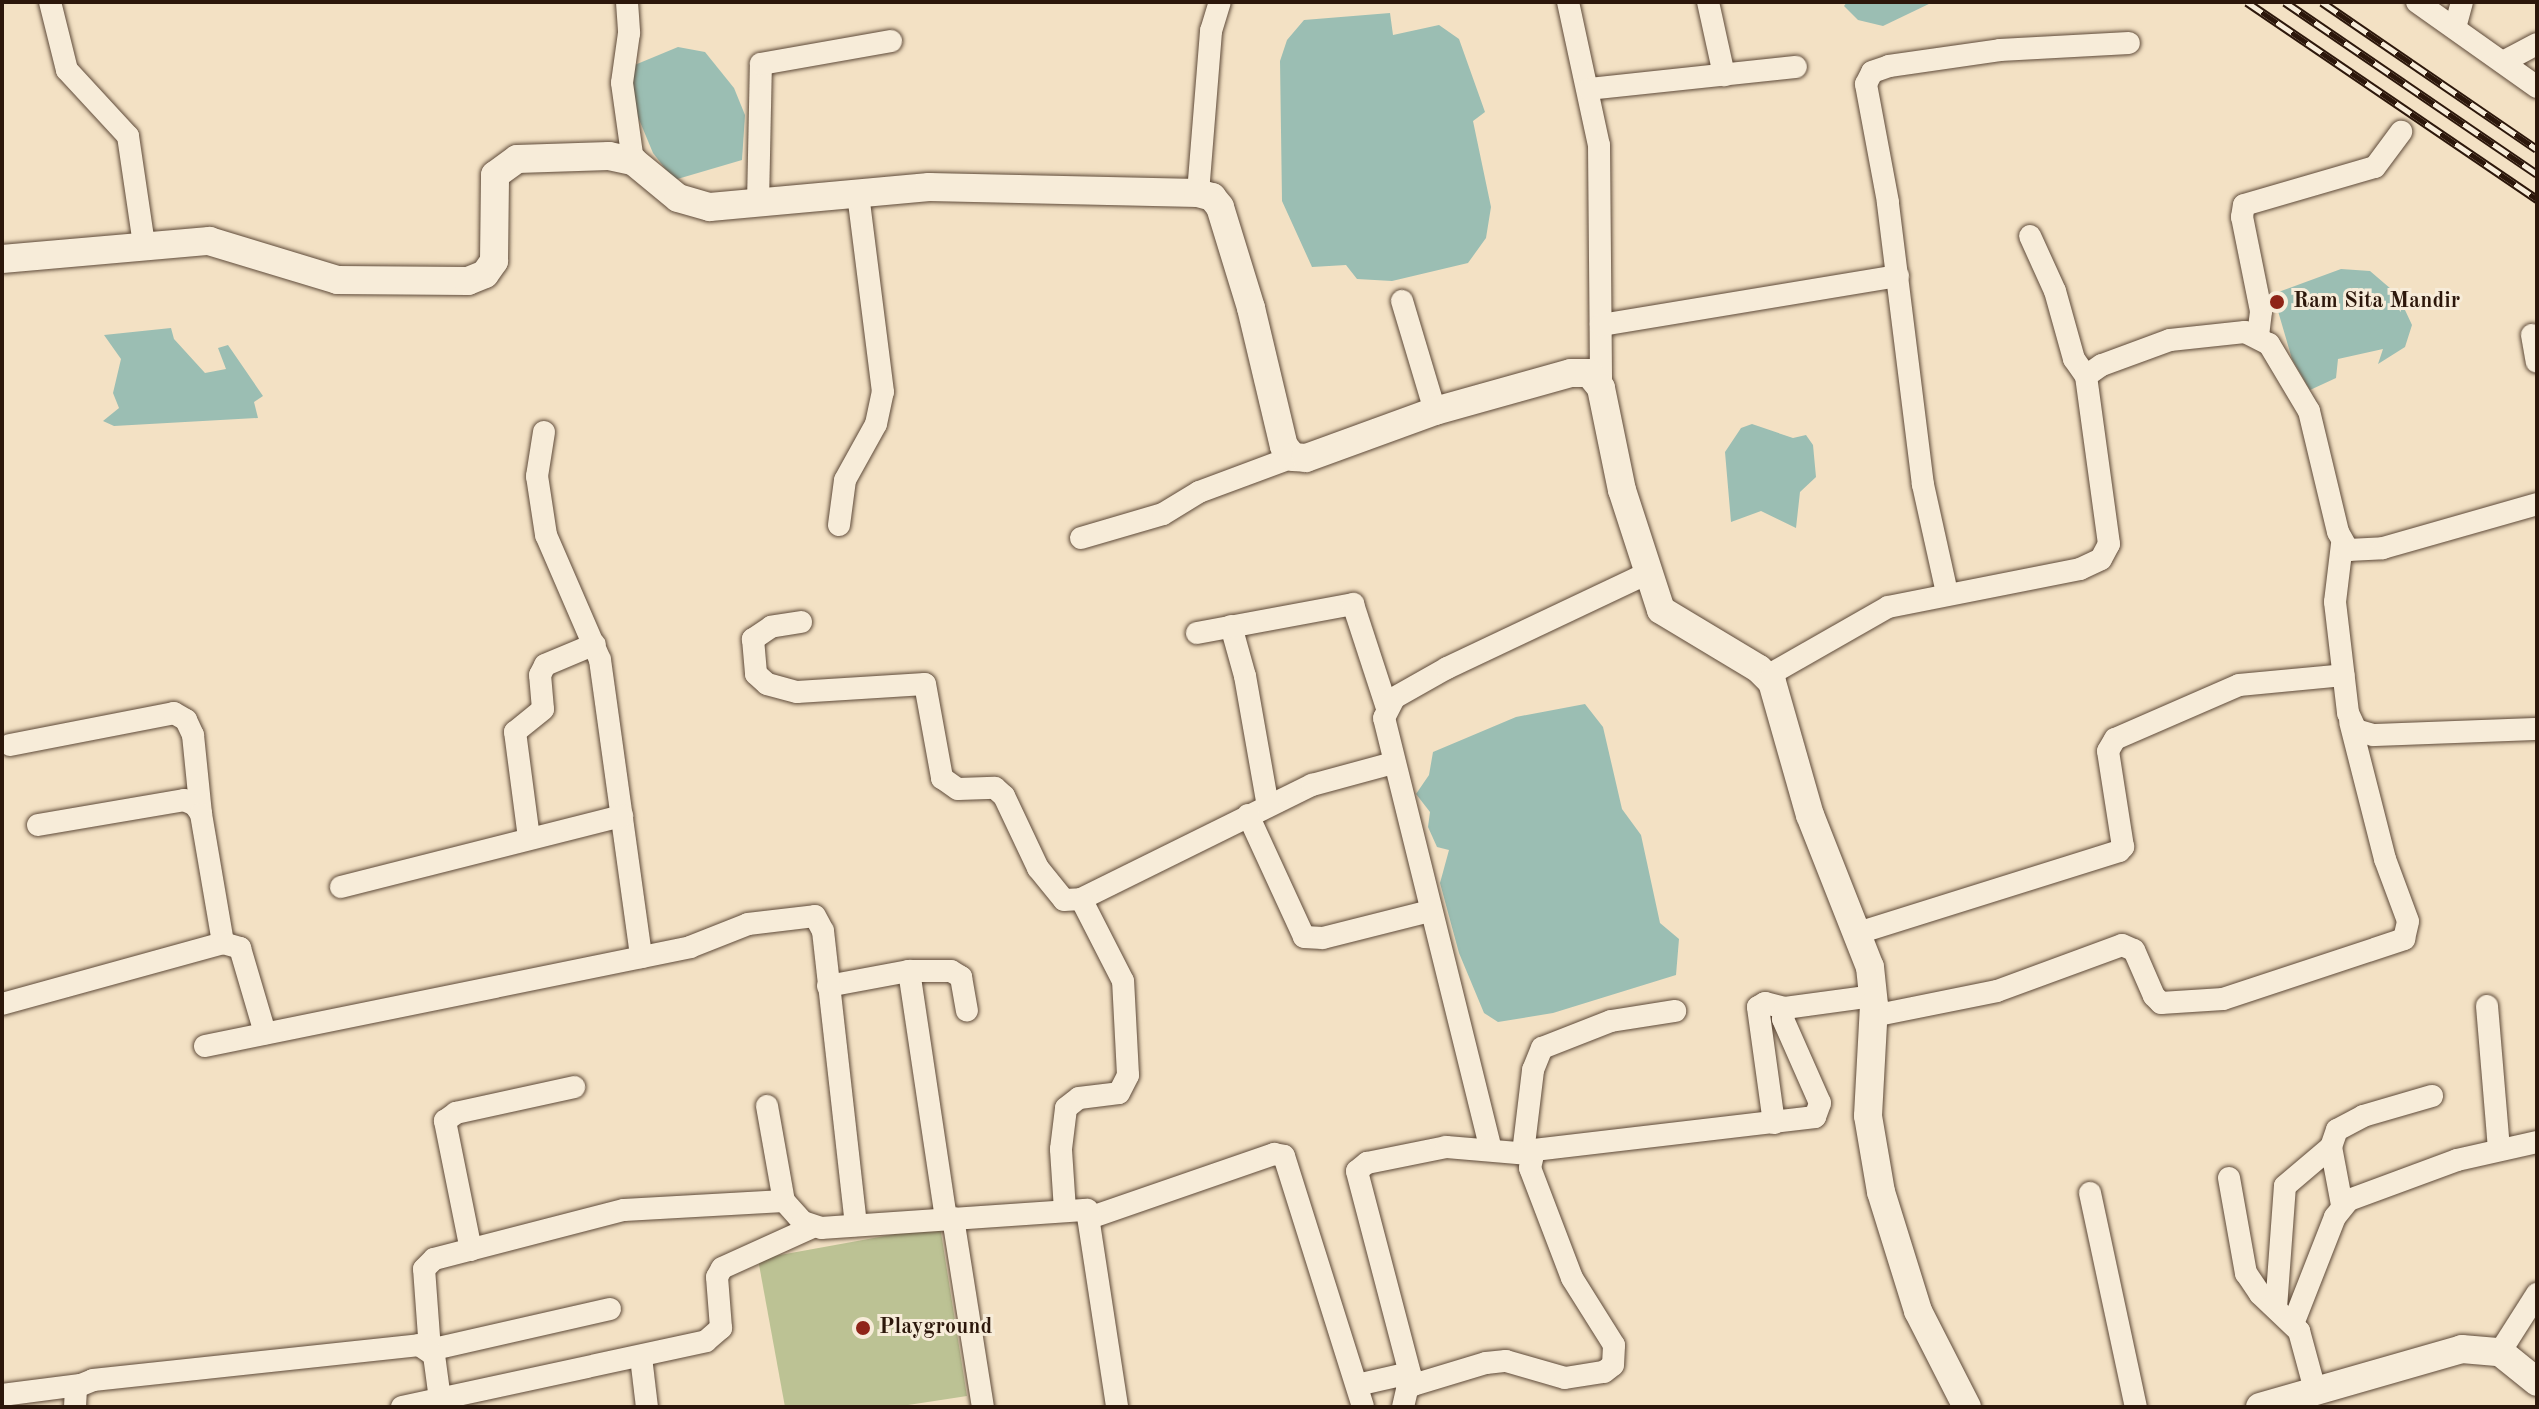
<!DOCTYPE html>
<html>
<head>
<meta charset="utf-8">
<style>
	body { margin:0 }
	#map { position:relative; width:2539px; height:1409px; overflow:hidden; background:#f3e1c4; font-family:"Old Standard TT",serif }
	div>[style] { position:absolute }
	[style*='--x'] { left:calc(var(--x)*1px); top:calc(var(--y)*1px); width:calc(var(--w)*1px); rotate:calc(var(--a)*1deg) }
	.green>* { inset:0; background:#bcc294 }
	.water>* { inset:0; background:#9bbeb3 }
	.roads { filter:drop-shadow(0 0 2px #5e4a39) drop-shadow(0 0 2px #5e4a39) }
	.minor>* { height:22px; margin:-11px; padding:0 11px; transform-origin:11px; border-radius:11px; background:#f7ecd9 }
	.tertiary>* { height:28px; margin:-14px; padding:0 14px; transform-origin:14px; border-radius:14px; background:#f7ecd9 }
	.rail>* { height:9px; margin-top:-4.5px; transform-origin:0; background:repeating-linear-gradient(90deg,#f7ecd9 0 18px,#2c170b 0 36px); box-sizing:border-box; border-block:2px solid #2c170b }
	.dots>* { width:22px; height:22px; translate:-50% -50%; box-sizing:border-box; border:4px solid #f7ecd9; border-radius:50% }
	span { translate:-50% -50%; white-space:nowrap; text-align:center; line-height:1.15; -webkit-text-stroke:6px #f7ecd9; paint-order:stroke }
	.poi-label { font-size:22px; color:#2c170b; font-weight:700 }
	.left { translate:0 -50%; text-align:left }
	.frame { position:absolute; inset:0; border:4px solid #2c170b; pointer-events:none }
</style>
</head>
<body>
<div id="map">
	<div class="green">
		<i style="clip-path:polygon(940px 1226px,967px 1396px,895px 1407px,785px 1407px,758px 1259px)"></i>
	</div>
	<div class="water">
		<i style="clip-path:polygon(1847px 2px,1933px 2px,1883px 26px,1858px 20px,1844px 6px)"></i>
		<i style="clip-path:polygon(1390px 13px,1393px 35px,1439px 25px,1459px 39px,1485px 112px,1473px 121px,1491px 207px,1486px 238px,1468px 263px,1392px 281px,1357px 279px,1346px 265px,1312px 267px,1282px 201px,1280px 61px,1287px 40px,1304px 20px)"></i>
		<i style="clip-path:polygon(678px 47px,705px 52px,734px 88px,745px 115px,742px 160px,674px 180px,653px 153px,633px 105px,625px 69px)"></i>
		<i style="clip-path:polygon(2341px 269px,2370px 271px,2398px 295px,2412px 325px,2405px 347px,2378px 364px,2383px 349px,2338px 359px,2336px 378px,2310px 390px,2292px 359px,2273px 294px)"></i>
		<i style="clip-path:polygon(171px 328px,174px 339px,205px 373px,226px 369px,218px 348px,228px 345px,263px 396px,254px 402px,258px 418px,114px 426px,103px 421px,119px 408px,113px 393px,121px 359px,104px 335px)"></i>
		<i style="clip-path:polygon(1752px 424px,1793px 438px,1806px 435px,1813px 445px,1816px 477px,1800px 492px,1796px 528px,1761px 511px,1731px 522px,1725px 452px,1741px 428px)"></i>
		<i style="clip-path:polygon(1585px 704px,1603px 727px,1622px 809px,1641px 835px,1660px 923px,1679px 939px,1676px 975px,1553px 1013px,1498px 1022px,1484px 1013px,1459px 953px,1440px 883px,1449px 850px,1437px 847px,1428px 827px,1430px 812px,1416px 794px,1429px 775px,1433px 752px,1516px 717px)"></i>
	</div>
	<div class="roads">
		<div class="minor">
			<i style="--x:50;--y:2;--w:70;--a:76"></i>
			<i style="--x:67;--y:70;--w:90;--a:47.3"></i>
			<i style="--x:128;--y:136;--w:110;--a:81.6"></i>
			<i style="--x:627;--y:2;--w:31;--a:86"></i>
			<i style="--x:629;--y:33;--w:50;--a:98"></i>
			<i style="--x:622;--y:83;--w:79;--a:82"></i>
			<i style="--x:1568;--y:2;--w:146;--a:77.8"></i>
			<i style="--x:1599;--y:145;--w:243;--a:89.5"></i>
			<i style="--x:1708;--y:2;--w:75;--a:77.6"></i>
			<i style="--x:2417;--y:2;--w:147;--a:35.3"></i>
			<i style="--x:2455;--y:28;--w:27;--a:-75"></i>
			<i style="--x:2503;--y:62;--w:38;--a:-28"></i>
			<i style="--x:1589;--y:89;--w:208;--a:-6.1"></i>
			<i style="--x:1198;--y:193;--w:163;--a:-85.4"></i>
			<i style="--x:1211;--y:31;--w:30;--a:-73"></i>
			<i style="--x:758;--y:203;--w:139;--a:-88.8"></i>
			<i style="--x:761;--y:64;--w:132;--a:-10"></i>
			<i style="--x:2030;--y:236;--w:60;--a:65.6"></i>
			<i style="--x:2055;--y:291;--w:71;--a:74.4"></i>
			<i style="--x:2074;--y:359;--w:21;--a:55"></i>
			<i style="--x:1402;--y:301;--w:115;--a:73.3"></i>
			<i style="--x:1601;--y:325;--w:301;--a:-9.4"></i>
			<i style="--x:2532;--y:335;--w:27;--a:80"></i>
			<i style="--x:2258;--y:336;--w:25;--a:-83"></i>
			<i style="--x:2261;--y:311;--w:96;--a:-101.4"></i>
			<i style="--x:2242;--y:217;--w:12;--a:-81"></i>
			<i style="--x:2244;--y:205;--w:136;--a:-16.2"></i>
			<i style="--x:2375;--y:167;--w:44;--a:-53.4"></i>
			<i style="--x:544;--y:432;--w:45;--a:99"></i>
			<i style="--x:537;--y:476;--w:60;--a:81.3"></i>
			<i style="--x:546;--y:535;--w:136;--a:66.6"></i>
			<i style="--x:600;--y:660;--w:300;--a:82.1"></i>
			<i style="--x:839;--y:525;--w:45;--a:-82.4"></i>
			<i style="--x:845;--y:480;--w:64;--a:-61"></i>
			<i style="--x:876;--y:424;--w:33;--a:-78"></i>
			<i style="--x:883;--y:392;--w:200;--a:-97.2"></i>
			<i style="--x:1081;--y:538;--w:85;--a:-16.3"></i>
			<i style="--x:1163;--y:514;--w:42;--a:-31.4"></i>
			<i style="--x:1199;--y:492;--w:100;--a:-20.4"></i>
			<i style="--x:2342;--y:544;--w:58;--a:96.9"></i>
			<i style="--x:2335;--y:602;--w:112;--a:83.3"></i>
			<i style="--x:2348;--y:713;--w:19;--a:65"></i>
			<i style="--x:2356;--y:730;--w:18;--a:16"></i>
			<i style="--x:2373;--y:735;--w:164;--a:-2.1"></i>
			<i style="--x:1947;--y:593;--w:111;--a:-102.5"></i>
			<i style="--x:1923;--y:485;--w:285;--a:-97.1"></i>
			<i style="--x:1888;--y:202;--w:120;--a:-100.6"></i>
			<i style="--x:1866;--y:84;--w:13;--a:-63"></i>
			<i style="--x:1872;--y:72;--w:18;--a:-19"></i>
			<i style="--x:1889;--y:66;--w:112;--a:-8.2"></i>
			<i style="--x:2000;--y:50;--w:129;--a:-3.1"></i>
			<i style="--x:801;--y:622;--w:30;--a:171"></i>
			<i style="--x:771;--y:627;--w:22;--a:146"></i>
			<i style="--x:753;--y:639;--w:35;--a:85"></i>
			<i style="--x:756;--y:674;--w:15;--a:42"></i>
			<i style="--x:767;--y:684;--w:31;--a:15"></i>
			<i style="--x:797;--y:692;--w:128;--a:-3.6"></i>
			<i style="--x:925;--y:684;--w:96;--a:79.7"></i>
			<i style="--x:942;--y:778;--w:19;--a:35"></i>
			<i style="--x:958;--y:789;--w:37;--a:-2"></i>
			<i style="--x:995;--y:788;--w:12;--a:42"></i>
			<i style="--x:1004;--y:796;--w:80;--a:64.7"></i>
			<i style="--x:1038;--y:868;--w:41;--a:50.9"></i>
			<i style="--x:1064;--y:900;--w:17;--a:-3"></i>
			<i style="--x:1081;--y:899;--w:258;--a:-26.3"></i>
			<i style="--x:1312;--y:785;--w:84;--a:-15.2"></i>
			<i style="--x:1231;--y:626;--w:52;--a:74.4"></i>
			<i style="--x:1245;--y:676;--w:132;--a:80"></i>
			<i style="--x:1197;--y:633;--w:159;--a:-10.5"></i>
			<i style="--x:1353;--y:604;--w:109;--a:71.9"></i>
			<i style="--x:1767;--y:676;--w:139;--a:-29.7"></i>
			<i style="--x:1888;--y:607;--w:196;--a:-11.2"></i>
			<i style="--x:2080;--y:569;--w:23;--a:-25"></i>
			<i style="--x:2101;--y:559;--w:17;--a:-62"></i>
			<i style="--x:2109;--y:544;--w:170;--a:-97.8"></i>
			<i style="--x:2086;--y:376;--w:19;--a:-35"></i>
			<i style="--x:2102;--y:365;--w:72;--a:-20.2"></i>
			<i style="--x:2170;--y:340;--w:75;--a:-6.1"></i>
			<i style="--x:2245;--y:332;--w:27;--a:27"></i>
			<i style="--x:2269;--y:344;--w:78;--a:59.2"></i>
			<i style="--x:2309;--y:411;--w:124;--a:76.5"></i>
			<i style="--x:2338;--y:532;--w:21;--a:61"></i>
			<i style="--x:2348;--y:550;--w:35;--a:-3"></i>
			<i style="--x:2383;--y:548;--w:160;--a:-15.9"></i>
			<i style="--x:10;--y:745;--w:167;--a:-11"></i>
			<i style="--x:174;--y:713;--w:14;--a:30"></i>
			<i style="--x:186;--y:720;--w:17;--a:65"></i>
			<i style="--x:193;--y:735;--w:79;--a:84.2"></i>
			<i style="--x:1248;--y:815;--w:134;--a:65.3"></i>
			<i style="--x:1304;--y:937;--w:19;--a:3"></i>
			<i style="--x:1323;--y:938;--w:110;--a:-14.2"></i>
			<i style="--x:38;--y:825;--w:148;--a:-9.7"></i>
			<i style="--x:184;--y:800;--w:12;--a:24"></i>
			<i style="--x:195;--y:805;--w:11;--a:56"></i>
			<i style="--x:201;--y:814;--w:131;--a:80.3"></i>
			<i style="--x:529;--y:838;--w:107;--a:-97.5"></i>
			<i style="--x:515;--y:732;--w:36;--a:-39"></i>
			<i style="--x:543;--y:709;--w:34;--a:-95"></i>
			<i style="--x:540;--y:675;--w:11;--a:-63"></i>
			<i style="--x:545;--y:665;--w:54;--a:-22.8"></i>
			<i style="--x:341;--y:887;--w:290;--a:-14.2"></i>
			<i style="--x:1858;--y:933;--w:274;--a:-17.4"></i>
			<i style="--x:2119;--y:851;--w:6;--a:-45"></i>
			<i style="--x:2123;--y:847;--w:97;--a:-98.9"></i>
			<i style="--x:2108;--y:751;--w:14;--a:-60"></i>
			<i style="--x:2115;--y:739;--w:135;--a:-23.5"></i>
			<i style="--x:2239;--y:685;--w:105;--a:-5.4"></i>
			<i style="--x:909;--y:971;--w:250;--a:81.5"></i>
			<i style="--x:828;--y:986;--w:82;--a:-10.5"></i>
			<i style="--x:909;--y:971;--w:42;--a:0"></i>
			<i style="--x:951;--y:971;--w:12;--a:31"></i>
			<i style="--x:961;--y:977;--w:34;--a:80"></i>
			<i style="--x:2;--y:1004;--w:229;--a:-15.4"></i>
			<i style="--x:223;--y:943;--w:18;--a:16"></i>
			<i style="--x:240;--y:948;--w:89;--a:73.6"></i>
			<i style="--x:2487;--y:1006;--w:143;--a:85.2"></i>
			<i style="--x:1873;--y:1016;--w:126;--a:-11.4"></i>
			<i style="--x:1997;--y:991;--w:133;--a:-20.2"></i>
			<i style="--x:2122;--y:945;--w:13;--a:23"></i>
			<i style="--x:2134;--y:950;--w:50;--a:66.5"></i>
			<i style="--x:2154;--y:996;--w:10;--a:45"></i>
			<i style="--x:2161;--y:1003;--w:62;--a:-3.7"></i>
			<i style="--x:2223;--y:999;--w:191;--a:-18.3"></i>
			<i style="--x:2404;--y:939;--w:18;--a:-77"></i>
			<i style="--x:2408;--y:921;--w:66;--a:-110.4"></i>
			<i style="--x:2385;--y:859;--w:141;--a:-104.3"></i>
			<i style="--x:205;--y:1046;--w:495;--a:-11.5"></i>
			<i style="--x:690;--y:947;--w:62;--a:-21.6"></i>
			<i style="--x:748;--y:924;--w:67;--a:-6.8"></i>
			<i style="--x:815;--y:916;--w:17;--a:62"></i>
			<i style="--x:823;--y:931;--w:296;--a:83.6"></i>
			<i style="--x:767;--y:1106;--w:97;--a:79.9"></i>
			<i style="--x:1774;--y:1123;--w:117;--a:-97.9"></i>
			<i style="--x:1758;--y:1007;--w:8;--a:-30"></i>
			<i style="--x:1765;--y:1003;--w:21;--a:14"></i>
			<i style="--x:1491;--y:1150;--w:445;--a:-103.9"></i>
			<i style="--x:1384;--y:718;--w:22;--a:-63"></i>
			<i style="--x:1394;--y:698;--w:61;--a:-29.5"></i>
			<i style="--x:1447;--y:668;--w:220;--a:-25.3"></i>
			<i style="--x:1523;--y:1153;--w:84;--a:-83.1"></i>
			<i style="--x:1533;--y:1070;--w:24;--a:-68"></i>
			<i style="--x:1542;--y:1048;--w:74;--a:-21.4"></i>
			<i style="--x:1611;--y:1021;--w:65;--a:-8.9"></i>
			<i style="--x:2229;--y:1178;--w:97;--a:79.9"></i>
			<i style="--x:2246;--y:1273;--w:25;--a:56"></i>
			<i style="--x:2260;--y:1294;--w:54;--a:43.5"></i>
			<i style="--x:2299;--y:1331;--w:61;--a:74.8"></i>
			<i style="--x:2090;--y:1193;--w:219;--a:77.9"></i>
			<i style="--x:2342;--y:1205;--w:59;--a:-100.7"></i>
			<i style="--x:2331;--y:1147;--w:18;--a:-71"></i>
			<i style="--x:2337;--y:1130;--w:30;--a:-28"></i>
			<i style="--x:2363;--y:1116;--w:72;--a:-16.2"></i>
			<i style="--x:1065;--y:1210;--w:61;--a:-93.8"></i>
			<i style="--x:1061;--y:1149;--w:41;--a:-83"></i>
			<i style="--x:1066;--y:1108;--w:16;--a:-38"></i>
			<i style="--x:1079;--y:1098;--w:40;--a:-7.1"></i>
			<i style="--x:1119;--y:1093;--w:20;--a:-63"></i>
			<i style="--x:1128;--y:1075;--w:94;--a:-93"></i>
			<i style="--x:1123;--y:981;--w:92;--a:-117.1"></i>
			<i style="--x:1092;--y:1217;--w:193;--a:-19.1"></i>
			<i style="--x:1274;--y:1154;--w:10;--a:11"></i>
			<i style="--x:1284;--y:1156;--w:263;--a:72.5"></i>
			<i style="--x:953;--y:1218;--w:191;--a:81"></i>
			<i style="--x:471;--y:1250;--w:132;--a:-101.4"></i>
			<i style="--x:445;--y:1121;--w:14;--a:-36"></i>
			<i style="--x:456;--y:1113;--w:121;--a:-12.4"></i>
			<i style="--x:2276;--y:1308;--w:122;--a:-85.8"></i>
			<i style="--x:2285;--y:1186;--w:60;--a:-40.3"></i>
			<i style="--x:610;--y:1309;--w:185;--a:167.2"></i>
			<i style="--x:430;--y:1350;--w:81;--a:-94.2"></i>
			<i style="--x:424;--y:1269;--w:14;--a:-45"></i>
			<i style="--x:434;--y:1259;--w:196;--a:-14.5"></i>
			<i style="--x:624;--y:1210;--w:160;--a:-3.2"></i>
			<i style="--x:784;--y:1201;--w:28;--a:48"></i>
			<i style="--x:803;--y:1222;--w:19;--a:18"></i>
			<i style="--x:821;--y:1228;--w:267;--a:-3.9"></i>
			<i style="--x:1087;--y:1210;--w:199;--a:81.3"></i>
			<i style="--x:2293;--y:1324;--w:115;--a:-68.6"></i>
			<i style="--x:2335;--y:1217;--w:22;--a:-51"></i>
			<i style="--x:2349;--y:1200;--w:115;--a:-20.3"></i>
			<i style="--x:2457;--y:1160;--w:82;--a:-12.7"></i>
			<i style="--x:2500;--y:1352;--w:69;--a:-57.5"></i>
			<i style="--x:641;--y:1357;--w:50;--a:83.2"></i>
			<i style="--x:1357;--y:1385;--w:54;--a:-12.8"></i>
			<i style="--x:1413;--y:1385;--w:221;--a:-104.7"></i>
			<i style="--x:1357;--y:1171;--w:13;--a:-39"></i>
			<i style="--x:1367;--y:1163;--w:81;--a:-11.4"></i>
			<i style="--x:1446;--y:1147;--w:84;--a:4.8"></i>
			<i style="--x:2;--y:1395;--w:79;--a:-7.3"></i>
			<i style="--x:75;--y:1407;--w:20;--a:-87"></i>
			<i style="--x:76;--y:1387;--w:18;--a:-22"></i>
			<i style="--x:93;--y:1380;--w:328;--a:-6.1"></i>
			<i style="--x:419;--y:1345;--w:18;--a:34"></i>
			<i style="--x:434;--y:1355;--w:52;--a:82.3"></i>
			<i style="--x:402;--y:1407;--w:311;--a:-12.2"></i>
			<i style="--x:706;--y:1341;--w:20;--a:-41"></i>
			<i style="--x:721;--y:1328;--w:51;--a:-94.5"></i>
			<i style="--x:717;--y:1277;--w:10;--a:-61"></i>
			<i style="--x:722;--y:1268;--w:100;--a:-24.3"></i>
			<i style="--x:1403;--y:1407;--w:18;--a:-77"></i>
			<i style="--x:1407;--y:1389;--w:7;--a:-34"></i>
			<i style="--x:1413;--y:1385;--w:76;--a:-16.8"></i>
			<i style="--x:1486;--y:1363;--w:20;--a:-6"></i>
			<i style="--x:1506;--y:1361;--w:61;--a:16.1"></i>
			<i style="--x:1565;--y:1378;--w:39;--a:-9"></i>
			<i style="--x:1604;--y:1372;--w:11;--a:-38"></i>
			<i style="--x:1613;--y:1365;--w:20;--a:-87"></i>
			<i style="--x:1614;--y:1345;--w:79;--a:-122.1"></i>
			<i style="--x:1572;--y:1278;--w:118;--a:-110.9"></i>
			<i style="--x:1530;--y:1168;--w:18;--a:-77"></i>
			<i style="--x:1534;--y:1150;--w:283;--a:-6.7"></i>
			<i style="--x:1815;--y:1117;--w:15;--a:-70"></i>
			<i style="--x:1820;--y:1103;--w:92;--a:-113.8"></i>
			<i style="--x:1783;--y:1019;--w:11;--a:-80"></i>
			<i style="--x:1785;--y:1008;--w:90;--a:-7.7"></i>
		</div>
		<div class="tertiary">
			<i style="--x:2;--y:259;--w:208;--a:-5"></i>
			<i style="--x:209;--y:241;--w:134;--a:16.9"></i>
			<i style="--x:337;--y:280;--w:131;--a:0.4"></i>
			<i style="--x:468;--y:281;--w:18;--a:-22"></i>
			<i style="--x:485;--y:274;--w:16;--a:-55"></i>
			<i style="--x:494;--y:261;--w:86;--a:-89.3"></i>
			<i style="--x:495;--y:175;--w:27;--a:-36"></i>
			<i style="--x:517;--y:159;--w:92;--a:-1.9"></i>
			<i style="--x:609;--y:156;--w:25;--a:12"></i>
			<i style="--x:633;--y:161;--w:58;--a:39.4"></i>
			<i style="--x:678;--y:198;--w:33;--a:16"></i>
			<i style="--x:710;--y:207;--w:220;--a:-5.2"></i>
			<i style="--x:929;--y:187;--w:269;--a:1.3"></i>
			<i style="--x:1198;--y:193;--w:15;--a:16"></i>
			<i style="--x:1212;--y:197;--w:13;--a:51"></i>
			<i style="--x:1220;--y:207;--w:106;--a:72.9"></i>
			<i style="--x:1251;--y:308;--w:142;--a:76.6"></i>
			<i style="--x:1284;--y:446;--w:14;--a:51"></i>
			<i style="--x:1293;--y:457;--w:13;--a:4"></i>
			<i style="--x:1306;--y:458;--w:137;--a:-20"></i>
			<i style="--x:1435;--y:411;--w:141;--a:-15.6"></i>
			<i style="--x:1571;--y:373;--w:18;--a:0"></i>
			<i style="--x:1589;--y:373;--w:19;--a:51"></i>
			<i style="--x:1601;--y:388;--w:104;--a:78.4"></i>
			<i style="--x:1622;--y:490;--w:126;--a:72"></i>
			<i style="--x:1661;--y:610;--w:114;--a:31"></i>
			<i style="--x:1759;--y:669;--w:18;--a:45"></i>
			<i style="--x:1772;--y:682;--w:138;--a:74.1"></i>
			<i style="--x:1810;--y:815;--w:163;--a:68.5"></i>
			<i style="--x:1870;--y:967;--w:38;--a:84"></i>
			<i style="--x:1874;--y:1005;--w:111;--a:93.1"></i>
			<i style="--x:1868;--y:1116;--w:77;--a:80.3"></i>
			<i style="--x:1881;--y:1192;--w:125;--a:72.7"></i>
			<i style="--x:1918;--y:1311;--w:108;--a:63"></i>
			<i style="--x:2260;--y:1407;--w:210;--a:-16"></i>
			<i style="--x:2462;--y:1349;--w:38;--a:5"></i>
			<i style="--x:2500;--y:1352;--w:48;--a:39"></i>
		</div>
	</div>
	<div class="rail">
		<i style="--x:2247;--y:2;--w:351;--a:34.2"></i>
		<i style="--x:2285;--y:2;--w:305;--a:34.3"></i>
		<i style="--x:2322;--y:2;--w:260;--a:34.4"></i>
	</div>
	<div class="dots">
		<i style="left:2277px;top:302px;background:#8f2418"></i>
		<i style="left:863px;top:1328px;background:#8f2418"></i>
	</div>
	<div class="poi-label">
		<span class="left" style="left:2293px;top:302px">Ram Sita Mandir</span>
		<span class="left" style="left:879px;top:1328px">Playground</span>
	</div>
	<div class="frame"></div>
</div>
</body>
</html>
